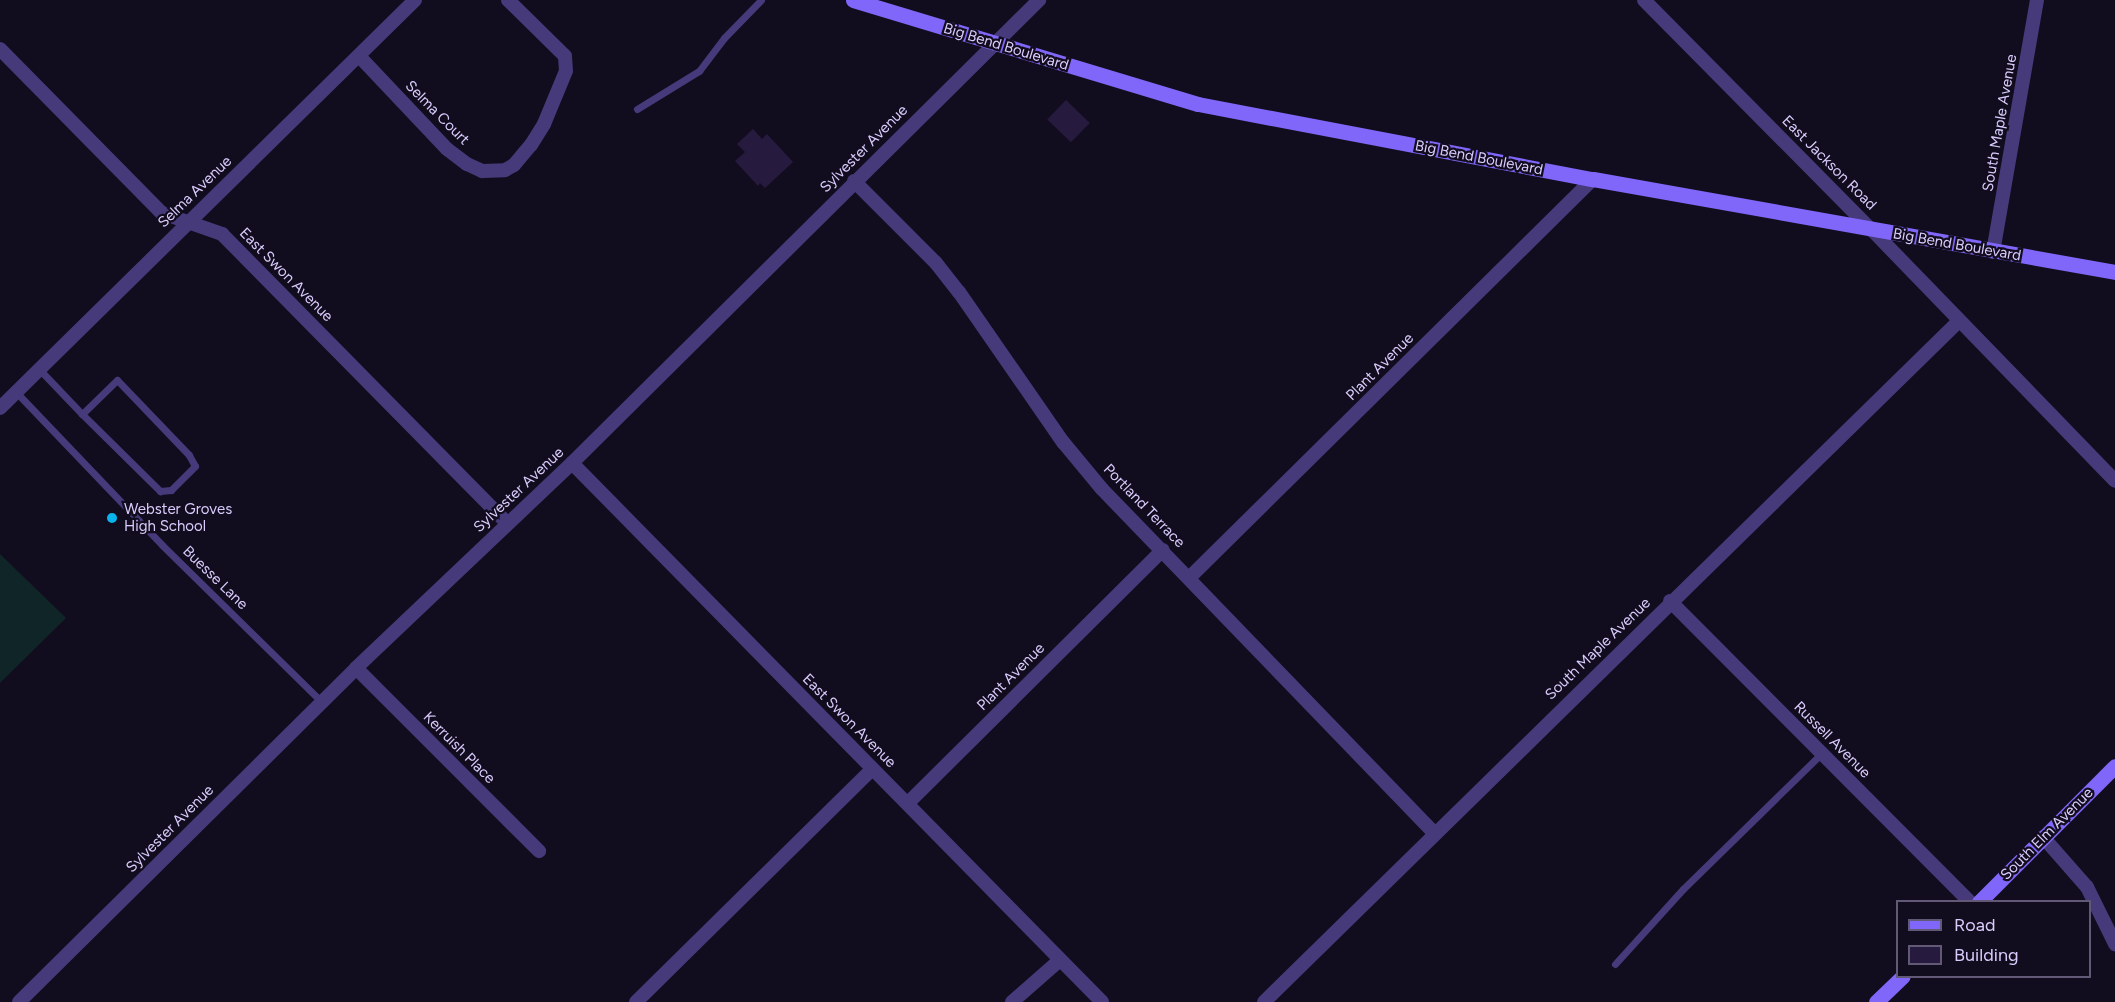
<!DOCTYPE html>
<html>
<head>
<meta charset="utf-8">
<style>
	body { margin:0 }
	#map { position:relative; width:2115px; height:1002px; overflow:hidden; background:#120d1e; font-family:Figtree,sans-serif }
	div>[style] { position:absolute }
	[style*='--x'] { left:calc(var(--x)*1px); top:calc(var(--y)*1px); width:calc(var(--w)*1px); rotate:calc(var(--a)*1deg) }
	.green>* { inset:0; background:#102528 }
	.building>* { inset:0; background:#261a3e; transform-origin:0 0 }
	.service>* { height:7px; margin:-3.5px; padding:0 3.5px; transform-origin:3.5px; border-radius:3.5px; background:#463a7b }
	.minor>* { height:14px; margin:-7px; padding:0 7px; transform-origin:7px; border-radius:7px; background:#463a7b }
	.secondary>* { height:15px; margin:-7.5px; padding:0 7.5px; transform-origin:7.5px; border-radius:7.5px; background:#8067f9 }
	.dots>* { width:16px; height:16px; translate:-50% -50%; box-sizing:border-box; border:3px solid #120d1e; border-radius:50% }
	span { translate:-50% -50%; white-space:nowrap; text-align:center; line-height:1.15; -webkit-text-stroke:4.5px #120d1e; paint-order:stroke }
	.street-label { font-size:15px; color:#d9ccfd }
	.poi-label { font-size:15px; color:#d9ccfd }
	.left { translate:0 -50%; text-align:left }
	.legend { position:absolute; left:1896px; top:900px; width:195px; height:78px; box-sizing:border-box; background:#120d1e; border:2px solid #625977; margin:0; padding:8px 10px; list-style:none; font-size:18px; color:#d9ccfd }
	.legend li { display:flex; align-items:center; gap:12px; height:30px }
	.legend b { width:30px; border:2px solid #625977 }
</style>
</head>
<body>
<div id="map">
	<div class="green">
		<i style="clip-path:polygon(0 554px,66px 618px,0 683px)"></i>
	</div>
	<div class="building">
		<i style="left:1066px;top:100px;width:33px;height:27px;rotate:44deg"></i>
		<i style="clip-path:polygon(753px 129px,762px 139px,767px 134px,793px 162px,765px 188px,760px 183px,758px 186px,735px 161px,745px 152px,737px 144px)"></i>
	</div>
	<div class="service">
		<i style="--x:637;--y:109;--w:73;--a:-31.5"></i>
		<i style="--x:699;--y:71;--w:41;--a:-52.9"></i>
		<i style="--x:724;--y:38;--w:53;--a:-45.8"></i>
		<i style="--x:39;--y:369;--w:62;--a:46.3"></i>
		<i style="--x:82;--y:414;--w:110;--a:44.6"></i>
		<i style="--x:160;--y:491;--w:11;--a:-5"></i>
		<i style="--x:171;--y:490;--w:34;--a:-45"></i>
		<i style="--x:195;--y:466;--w:13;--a:-119"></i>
		<i style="--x:189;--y:455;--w:104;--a:-133.8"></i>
		<i style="--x:117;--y:380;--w:49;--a:135.8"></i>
		<i style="--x:16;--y:392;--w:211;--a:46.3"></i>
		<i style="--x:162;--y:545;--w:224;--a:44.5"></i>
		<i style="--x:1615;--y:964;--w:101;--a:-47.8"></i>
		<i style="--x:1683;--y:889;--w:194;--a:-44.4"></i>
	</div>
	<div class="minor">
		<i style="--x:1644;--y:0;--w:324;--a:45.3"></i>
		<i style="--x:1872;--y:230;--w:349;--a:45.9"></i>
		<i style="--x:0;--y:49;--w:231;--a:45.4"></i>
		<i style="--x:162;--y:213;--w:64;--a:19.3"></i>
		<i style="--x:222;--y:234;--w:406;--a:45.4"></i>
		<i style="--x:359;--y:56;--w:128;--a:46.6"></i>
		<i style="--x:447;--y:149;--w:25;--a:37"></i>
		<i style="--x:467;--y:164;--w:17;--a:25"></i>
		<i style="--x:482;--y:171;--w:23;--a:-2"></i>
		<i style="--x:505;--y:170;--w:10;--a:-29"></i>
		<i style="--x:514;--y:165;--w:26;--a:-50"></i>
		<i style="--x:531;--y:145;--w:25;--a:-58"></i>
		<i style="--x:544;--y:124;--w:57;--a:-67.5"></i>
		<i style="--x:566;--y:71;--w:15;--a:-94"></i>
		<i style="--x:565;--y:56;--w:80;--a:-135.5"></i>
		<i style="--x:854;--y:181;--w:116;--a:45"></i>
		<i style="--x:936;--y:263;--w:37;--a:52"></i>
		<i style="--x:959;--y:292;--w:183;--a:55.3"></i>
		<i style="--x:1063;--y:442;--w:61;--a:50.3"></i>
		<i style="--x:1102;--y:489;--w:478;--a:46"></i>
		<i style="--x:1993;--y:252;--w:256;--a:-80.1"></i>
		<i style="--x:0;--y:408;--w:582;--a:-44.51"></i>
		<i style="--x:572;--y:463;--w:756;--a:45.48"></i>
		<i style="--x:1190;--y:577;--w:566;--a:-44.64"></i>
		<i style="--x:1670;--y:601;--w:425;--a:45.1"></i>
		<i style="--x:356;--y:668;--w:259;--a:45"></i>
		<i style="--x:908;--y:803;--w:359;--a:-44.8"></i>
		<i style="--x:2043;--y:837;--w:67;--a:48.7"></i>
		<i style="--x:2087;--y:887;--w:64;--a:63.8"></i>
		<i style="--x:19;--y:1002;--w:474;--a:-44.7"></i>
		<i style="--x:356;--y:668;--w:298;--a:-43.5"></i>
		<i style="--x:572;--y:463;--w:658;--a:-44.75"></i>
		<i style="--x:636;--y:1002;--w:332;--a:-44.6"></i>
		<i style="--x:1012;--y:1002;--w:64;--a:-41.2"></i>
		<i style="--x:1264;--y:1002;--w:973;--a:-44.42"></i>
	</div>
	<div class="secondary">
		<i style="--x:853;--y:0;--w:360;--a:16.8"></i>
		<i style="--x:1198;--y:104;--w:402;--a:10.8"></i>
		<i style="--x:1593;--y:179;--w:530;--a:10.1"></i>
		<i style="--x:1979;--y:902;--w:192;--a:-45"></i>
		<i style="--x:1876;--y:1002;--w:37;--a:-44"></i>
	</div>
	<div class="dots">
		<i style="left:112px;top:518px;background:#0ab3eb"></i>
	</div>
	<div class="street-label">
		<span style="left:1006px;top:47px;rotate:17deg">Big Bend Boulevard</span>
		<span style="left:437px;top:113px;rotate:45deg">Selma Court</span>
		<span style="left:2000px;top:123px;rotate:-80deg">South Maple Avenue</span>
		<span style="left:864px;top:149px;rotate:-45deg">Sylvester Avenue</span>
		<span style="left:1479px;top:158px;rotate:11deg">Big Bend Boulevard</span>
		<span style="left:1829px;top:163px;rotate:45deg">East Jackson Road</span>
		<span style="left:195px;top:192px;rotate:-44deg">Selma Avenue</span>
		<span style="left:1957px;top:245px;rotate:10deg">Big Bend Boulevard</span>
		<span style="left:286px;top:275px;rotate:45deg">East Swon Avenue</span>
		<span style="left:1380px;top:367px;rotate:-45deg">Plant Avenue</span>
		<span style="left:519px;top:490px;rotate:-43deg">Sylvester Avenue</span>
		<span style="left:1144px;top:506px;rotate:46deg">Portland Terrace</span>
		<span style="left:215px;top:578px;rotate:44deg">Buesse Lane</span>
		<span style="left:1598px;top:649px;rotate:-44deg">South Maple Avenue</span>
		<span style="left:1011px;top:677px;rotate:-45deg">Plant Avenue</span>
		<span style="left:849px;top:721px;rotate:45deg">East Swon Avenue</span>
		<span style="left:1832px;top:740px;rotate:45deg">Russell Avenue</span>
		<span style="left:459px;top:748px;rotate:45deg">Kerruish Place</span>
		<span style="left:170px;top:829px;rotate:-45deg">Sylvester Avenue</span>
		<span style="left:2047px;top:834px;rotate:-45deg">South Elm Avenue</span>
	</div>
	<div class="poi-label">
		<span class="left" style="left:124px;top:518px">Webster Groves<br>High School</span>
	</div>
	<ul class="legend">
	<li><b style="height:8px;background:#8067f9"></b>Road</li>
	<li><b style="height:16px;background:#261a3e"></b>Building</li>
	</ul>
</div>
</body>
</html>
